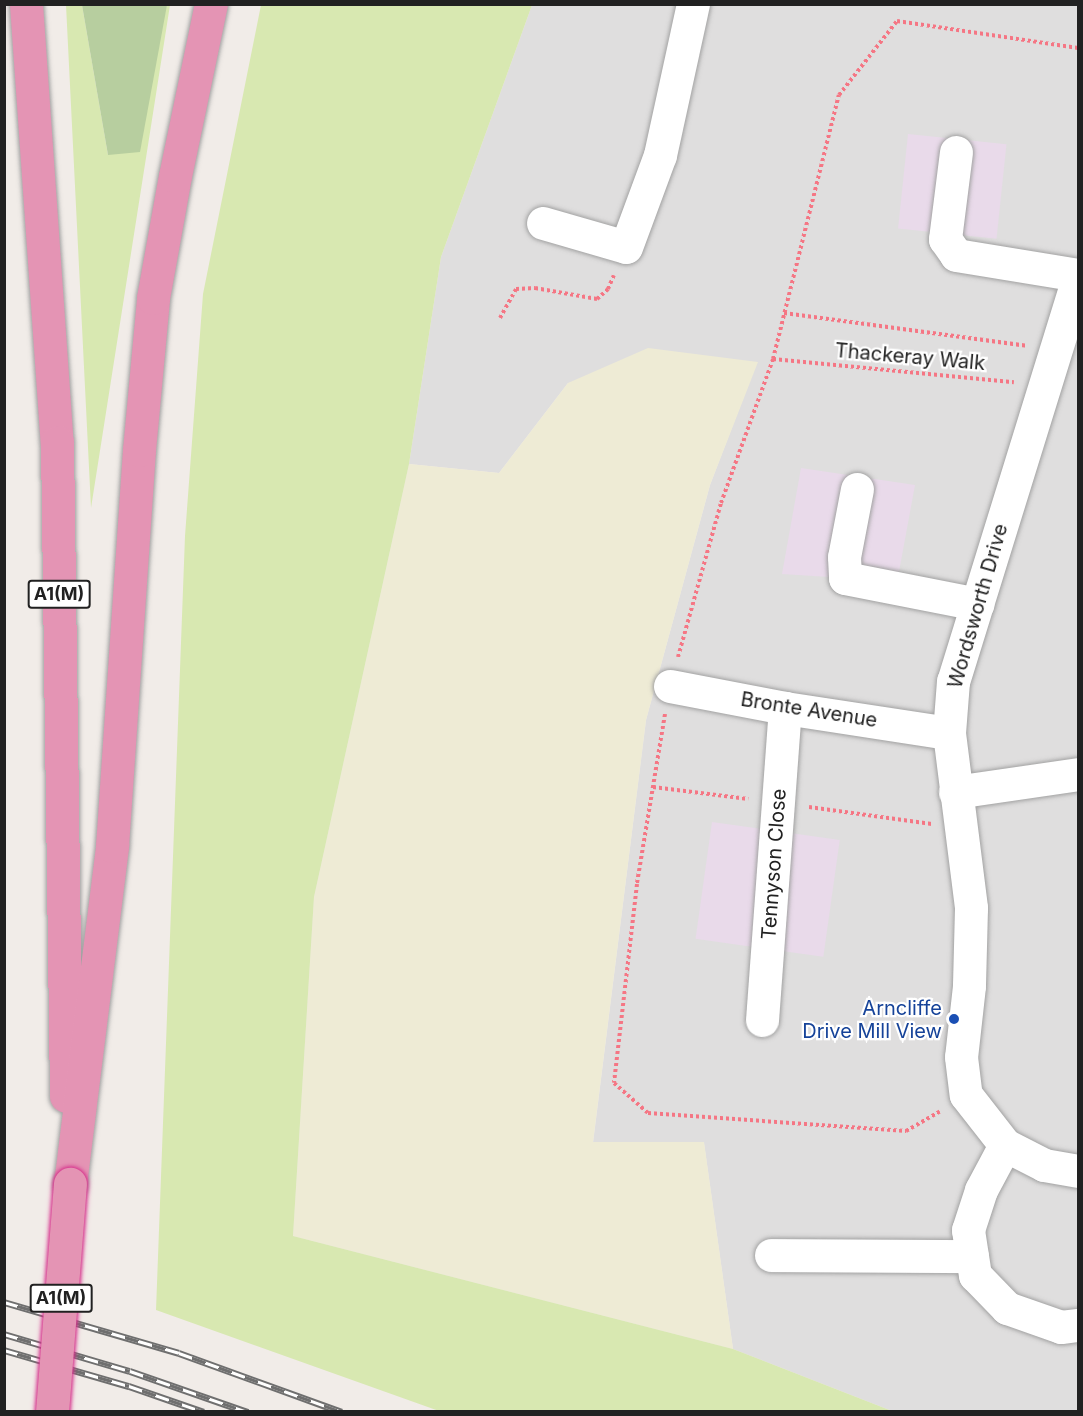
<!DOCTYPE html>
<html>
<head>
<meta charset="utf-8">
<style>
	body { margin:0 }
	#map { position:relative; width:1083px; height:1416px; overflow:hidden; background:#f1ece8; font-family:Inter,sans-serif }
	div>[style] { position:absolute }
	[style*='--x'] { left:calc(var(--x)*1px); top:calc(var(--y)*1px); width:calc(var(--w)*1px); rotate:calc(var(--a)*1deg) }
	.residential>* { inset:0; background:#dfdede }
	.industrial>* { inset:0; background:#e9daea; transform-origin:0 0 }
	.farmland>* { inset:0; background:#eeebd5 }
	.grass>* { inset:0; background:#d8e8b1 }
	.forest>* { inset:0; background:#b7ce9f }
	.path>* { height:4px; margin-top:-2px; transform-origin:0; background:repeating-linear-gradient(90deg,#f57684 0 3px,transparent 0 6px) }
	.roads { filter:drop-shadow(0 0 2px #a2a2a2) drop-shadow(0 0 2px #a2a2a2) }
	.minor>* { height:33px; margin:-16.5px; padding:0 16.5px; transform-origin:16.5px; border-radius:16.5px; background:#fff }
	.highway>* { height:33px; margin:-16.5px; padding:0 16.5px; transform-origin:16.5px; border-radius:16.5px; background:#e494b4 }
	.rail>* { height:7px; margin-top:-3.5px; transform-origin:0; background:repeating-linear-gradient(90deg,#fff 0 14px,#6f6f6f 0 28px); box-sizing:border-box; border-block:2px solid #6f6f6f }
	.bridges { filter:drop-shadow(0 0 2px #d52f8b) drop-shadow(0 0 2px #d52f8b) }
	.highway-bridge>* { height:33px; margin:-16.5px; padding:0 16.5px; transform-origin:16.5px; border-radius:16.5px; background:#e494b4 }
	.dots>* { width:16px; height:16px; translate:-50% -50%; box-sizing:border-box; border:3px solid #fff; border-radius:50% }
	span { translate:-50% -50%; white-space:nowrap; text-align:center; line-height:1.15; -webkit-text-stroke:4.5px #fff; paint-order:stroke }
	.shield-label span { padding:2px 4px; background:#fff; border:2px solid; border-radius:4px; -webkit-text-stroke-width:0 }
	.shield-label { font-size:18px; color:#212121; font-weight:700 }
	.street-label { font-size:20px; color:#212121 }
	.transit-label { font-size:20px; color:#164399 }
	.right { translate:-100% -50%; text-align:right }
	.frame { position:absolute; inset:0; border:6px solid #212121; pointer-events:none }
</style>
</head>
<body>
<div id="map">
	<div class="residential">
		<i style="clip-path:polygon(532px 5px,1078px 5px,1078px 1411px,892px 1411px,733px 1349px,704px 1143px,593px 1143px,646px 720px,710px 485px,757px 362px,568px 383px,499px 473px,409px 464px,441px 257px)"></i>
	</div>
	<div class="industrial">
		<i style="left:908px;top:134px;width:99px;height:95px;rotate:6deg"></i>
		<i style="clip-path:polygon(801px 468px,915px 485px,896px 588px,845px 578px,782px 574px)"></i>
		<i style="left:712px;top:822px;width:129px;height:118px;rotate:8deg"></i>
	</div>
	<div class="farmland">
		<i style="clip-path:polygon(648px 348px,758px 362px,710px 485px,646px 720px,593px 1142px,704px 1142px,733px 1349px,293px 1236px,314px 897px,409px 464px,499px 473px,568px 383px)"></i>
	</div>
	<div class="grass">
		<i style="clip-path:polygon(66px 5px,82px 5px,108px 155px,167px 5px,170px 5px,91px 508px)"></i>
		<i style="clip-path:polygon(261px 5px,532px 5px,441px 257px,409px 464px,314px 897px,293px 1236px,733px 1349px,892px 1411px,439px 1411px,156px 1310px,185px 536px,203px 294px)"></i>
	</div>
	<div class="forest">
		<i style="clip-path:polygon(82px 5px,167px 5px,140px 152px,108px 155px)"></i>
	</div>
	<div class="path">
		<i style="--x:784;--y:313;--w:245;--a:7.7"></i>
		<i style="--x:500;--y:318;--w:33;--a:-61"></i>
		<i style="--x:516;--y:289;--w:19;--a:-3"></i>
		<i style="--x:535;--y:288;--w:63;--a:10.1"></i>
		<i style="--x:597;--y:299;--w:15;--a:-42"></i>
		<i style="--x:608;--y:289;--w:15;--a:-67"></i>
		<i style="--x:773;--y:359;--w:242;--a:5.5"></i>
		<i style="--x:678;--y:657;--w:160;--a:-74.4"></i>
		<i style="--x:721;--y:503;--w:153;--a:-70.1"></i>
		<i style="--x:773;--y:359;--w:272;--a:-76"></i>
		<i style="--x:839;--y:95;--w:94;--a:-51.9"></i>
		<i style="--x:897;--y:21;--w:183;--a:8.5"></i>
		<i style="--x:665;--y:714;--w:172;--a:99.4"></i>
		<i style="--x:637;--y:884;--w:200;--a:96.6"></i>
		<i style="--x:614;--y:1083;--w:45;--a:41.4"></i>
		<i style="--x:648;--y:1113;--w:259;--a:4"></i>
		<i style="--x:906;--y:1131;--w:39;--a:-30"></i>
		<i style="--x:653;--y:787;--w:96;--a:7.2"></i>
		<i style="--x:809;--y:807;--w:124;--a:7.9"></i>
	</div>
	<div class="roads">
		<div class="minor">
			<i style="--x:956;--y:152;--w:88;--a:97.2"></i>
			<i style="--x:945;--y:239;--w:19;--a:55"></i>
			<i style="--x:956;--y:255;--w:124;--a:9.3"></i>
			<i style="--x:543;--y:223;--w:86;--a:16.1"></i>
			<i style="--x:626;--y:247;--w:98;--a:-69.7"></i>
			<i style="--x:660;--y:155;--w:155;--a:-77.7"></i>
			<i style="--x:1078;--y:278;--w:422;--a:107.2"></i>
			<i style="--x:953;--y:681;--w:52;--a:94.4"></i>
			<i style="--x:949;--y:733;--w:176;--a:82.8"></i>
			<i style="--x:971;--y:908;--w:78;--a:91.5"></i>
			<i style="--x:969;--y:986;--w:71;--a:96.4"></i>
			<i style="--x:961;--y:1057;--w:38;--a:83"></i>
			<i style="--x:966;--y:1095;--w:63;--a:52"></i>
			<i style="--x:1005;--y:1145;--w:44;--a:27.1"></i>
			<i style="--x:1044;--y:1165;--w:35;--a:10"></i>
			<i style="--x:857;--y:489;--w:69;--a:100.8"></i>
			<i style="--x:844;--y:557;--w:21;--a:87"></i>
			<i style="--x:845;--y:578;--w:135;--a:11.1"></i>
			<i style="--x:670;--y:686;--w:117;--a:10.8"></i>
			<i style="--x:785;--y:708;--w:166;--a:8.7"></i>
			<i style="--x:955;--y:792;--w:124;--a:-8.3"></i>
			<i style="--x:762;--y:1020;--w:313;--a:-85.8"></i>
			<i style="--x:1005;--y:1145;--w:51;--a:118.1"></i>
			<i style="--x:981;--y:1190;--w:42;--a:108"></i>
			<i style="--x:968;--y:1230;--w:46;--a:81.2"></i>
			<i style="--x:975;--y:1275;--w:46;--a:45.9"></i>
			<i style="--x:1007;--y:1308;--w:57;--a:19.4"></i>
			<i style="--x:1061;--y:1327;--w:17;--a:-7"></i>
			<i style="--x:771;--y:1255;--w:201;--a:0.3"></i>
		</div>
		<div class="highway">
			<i style="--x:26;--y:4;--w:439;--a:86"></i>
			<i style="--x:57;--y:442;--w:654;--a:89.21"></i>
			<i style="--x:70;--y:1184;--w:341;--a:-82.9"></i>
			<i style="--x:112;--y:846;--w:397;--a:-86.1"></i>
			<i style="--x:139;--y:450;--w:153;--a:-84.7"></i>
			<i style="--x:153;--y:298;--w:124;--a:-79.8"></i>
			<i style="--x:175;--y:176;--w:176;--a:-78.2"></i>
		</div>
	</div>
	<div class="rail">
		<i style="--x:4;--y:1302;--w:182;--a:16.2"></i>
		<i style="--x:179;--y:1353;--w:173;--a:19.9"></i>
		<i style="--x:4;--y:1334;--w:131;--a:16.4"></i>
		<i style="--x:130;--y:1371;--w:125;--a:19.2"></i>
		<i style="--x:4;--y:1350;--w:130;--a:16.1"></i>
		<i style="--x:129;--y:1386;--w:79;--a:19.1"></i>
	</div>
	<div class="bridges">
		<div class="highway-bridge">
			<i style="--x:52;--y:1412;--w:229;--a:-85.5"></i>
		</div>
	</div>
	<div class="dots">
		<i style="left:954px;top:1019px;background:#1a4fb4"></i>
	</div>
	<div class="shield-label">
		<span style="left:59px;top:594px">A1(M)</span>
		<span style="left:61px;top:1298px">A1(M)</span>
	</div>
	<div class="street-label">
		<span style="left:910px;top:357px;rotate:5deg">Thackeray Walk</span>
		<span style="left:978px;top:606px;rotate:-74deg">Wordsworth Drive</span>
		<span style="left:809px;top:710px;rotate:9deg">Bronte Avenue</span>
		<span style="left:774px;top:864px;rotate:-86deg">Tennyson Close</span>
	</div>
	<div class="transit-label">
		<span class="right" style="left:942px;top:1020px">Arncliffe<br>Drive Mill View</span>
	</div>
	<div class="frame"></div>
</div>
</body>
</html>
